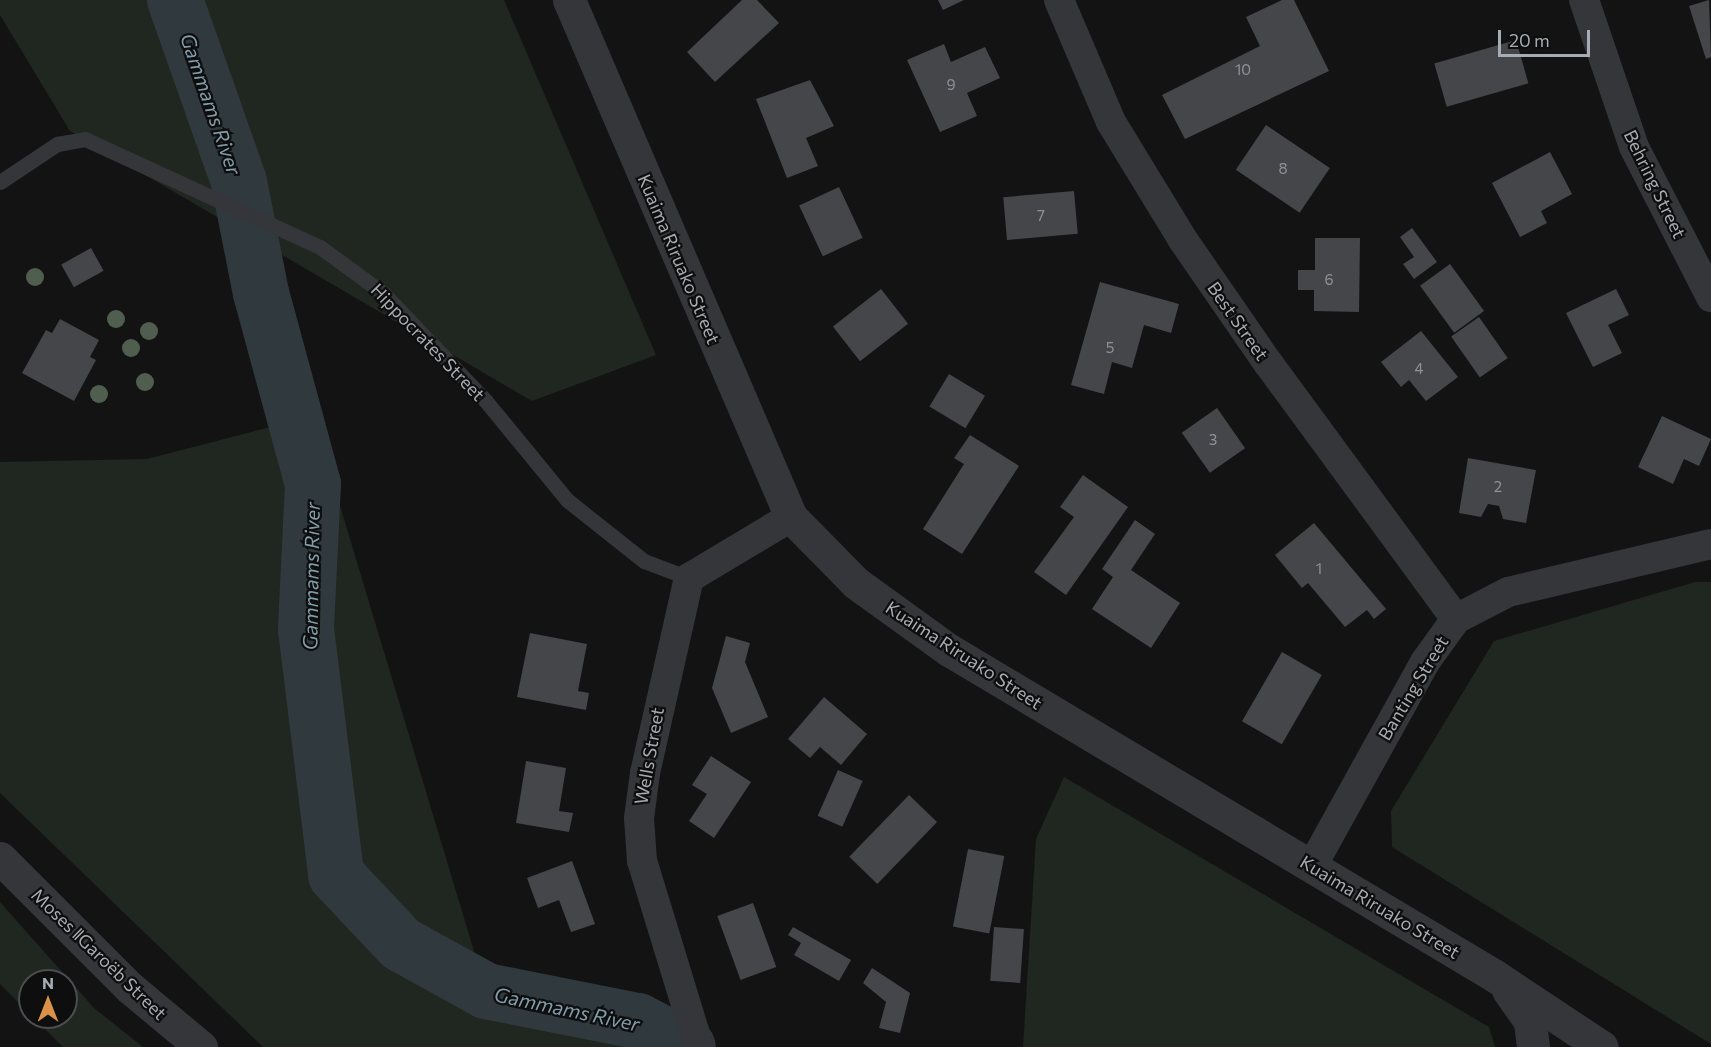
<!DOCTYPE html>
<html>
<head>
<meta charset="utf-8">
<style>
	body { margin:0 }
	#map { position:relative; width:1711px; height:1047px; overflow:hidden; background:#131314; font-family:Commissioner,sans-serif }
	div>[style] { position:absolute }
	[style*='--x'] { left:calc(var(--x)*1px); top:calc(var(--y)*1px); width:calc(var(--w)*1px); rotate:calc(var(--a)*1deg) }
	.green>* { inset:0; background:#202620 }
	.river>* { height:56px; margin:-28px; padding:0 28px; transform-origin:28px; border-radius:28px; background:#30393d }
	.building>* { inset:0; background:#454649; transform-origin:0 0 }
	.service>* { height:15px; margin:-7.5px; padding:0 7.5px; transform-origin:7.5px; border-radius:7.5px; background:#353639 }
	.minor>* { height:30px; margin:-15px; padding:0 15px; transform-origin:15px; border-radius:15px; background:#353639 }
	.tertiary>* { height:33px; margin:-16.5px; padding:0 16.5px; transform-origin:16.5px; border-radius:16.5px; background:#353639 }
	.trees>* { width:18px; height:18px; margin:-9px; border-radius:50%; background:#505e4f }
	span { translate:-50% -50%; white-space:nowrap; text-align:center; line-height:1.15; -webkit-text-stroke:4.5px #0e0e0f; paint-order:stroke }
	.number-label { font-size:15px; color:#8e9298 }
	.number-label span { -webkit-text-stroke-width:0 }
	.street-label { font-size:18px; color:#a6acb3 }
	.water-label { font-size:20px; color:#819daa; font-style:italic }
	.north { position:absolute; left:18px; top:969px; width:60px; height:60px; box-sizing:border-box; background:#0e0e0f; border:2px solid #4b4d51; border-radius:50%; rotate:0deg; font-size:16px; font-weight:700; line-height:24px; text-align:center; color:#a6acb3 }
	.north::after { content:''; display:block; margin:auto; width:21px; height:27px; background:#da9346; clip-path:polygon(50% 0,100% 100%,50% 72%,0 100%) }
	.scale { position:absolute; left:1498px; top:30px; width:92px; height:27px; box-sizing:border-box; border:3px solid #a6acb3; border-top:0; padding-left:8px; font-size:18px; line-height:21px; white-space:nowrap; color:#a6acb3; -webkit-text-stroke:4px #0e0e0f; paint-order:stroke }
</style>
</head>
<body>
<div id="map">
	<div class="green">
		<i style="clip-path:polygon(0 0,504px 0,656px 355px,532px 401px,70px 131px,0 15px)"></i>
		<i style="clip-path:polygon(313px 416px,486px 991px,638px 1021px,646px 1047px,263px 1047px,0 793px,0 462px,147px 459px)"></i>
		<i style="clip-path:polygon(1695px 582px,1711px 582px,1711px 1044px,1392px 847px,1391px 811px,1494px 641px)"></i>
		<i style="clip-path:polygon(1064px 777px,1489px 1027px,1495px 1047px,1023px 1047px,1036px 839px)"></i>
		<i style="clip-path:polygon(0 902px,94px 1008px,143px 1047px,63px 1047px,33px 1017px,66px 1017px,66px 981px,30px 981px,30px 1014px,0 984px)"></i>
	</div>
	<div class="river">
		<i style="--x:175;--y:0;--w:193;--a:70.6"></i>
		<i style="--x:239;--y:182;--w:113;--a:78.8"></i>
		<i style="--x:261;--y:293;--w:198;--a:74.8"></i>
		<i style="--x:313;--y:484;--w:145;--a:92.8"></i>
		<i style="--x:306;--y:629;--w:248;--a:83"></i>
		<i style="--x:336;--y:875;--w:95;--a:46.7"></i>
		<i style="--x:401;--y:944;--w:97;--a:28.9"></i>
		<i style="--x:486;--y:991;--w:155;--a:11.2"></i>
		<i style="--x:638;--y:1021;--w:56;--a:27.5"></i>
	</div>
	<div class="building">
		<i style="clip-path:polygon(742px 0,757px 0,779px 23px,715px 82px,687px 52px)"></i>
		<i style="clip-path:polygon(938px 0,964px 0,943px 10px)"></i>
		<i style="clip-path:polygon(1282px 0,1294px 0,1329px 71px,1185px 139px,1162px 95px,1260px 46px,1246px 17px)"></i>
		<i style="clip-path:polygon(1709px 0,1711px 57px,1706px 59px,1689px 6px)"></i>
		<i style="left:1516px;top:40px;width:45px;height:85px;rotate:74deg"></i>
		<i style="clip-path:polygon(944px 44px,951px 62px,985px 47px,1000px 78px,967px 93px,977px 116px,940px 132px,907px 60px)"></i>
		<i style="clip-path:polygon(810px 80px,834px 126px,806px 138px,818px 166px,787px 178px,756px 99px)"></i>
		<i style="left:1266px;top:125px;width:77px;height:54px;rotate:34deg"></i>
		<i style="clip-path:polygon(1550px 152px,1572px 194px,1541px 211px,1547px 223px,1520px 237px,1492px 183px)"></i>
		<i style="left:839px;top:187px;width:56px;height:44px;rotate:65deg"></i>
		<i style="left:1074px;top:191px;width:43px;height:71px;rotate:85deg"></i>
		<i style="clip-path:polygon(1412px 228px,1437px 262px,1414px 279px,1403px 264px,1414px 257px,1400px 237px)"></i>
		<i style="clip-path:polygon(1315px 238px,1360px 238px,1359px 312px,1314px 311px,1314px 290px,1298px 290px,1298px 270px,1315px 270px)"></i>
		<i style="left:91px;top:248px;width:26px;height:34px;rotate:61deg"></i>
		<i style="left:1450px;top:264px;width:58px;height:37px;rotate:54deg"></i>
		<i style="clip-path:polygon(1100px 282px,1179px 304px,1171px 333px,1144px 325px,1132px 368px,1112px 362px,1104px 394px,1071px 385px)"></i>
		<i style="left:881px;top:289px;width:44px;height:61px;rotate:52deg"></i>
		<i style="clip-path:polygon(1616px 289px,1629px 315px,1608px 325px,1622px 353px,1593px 367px,1566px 313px)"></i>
		<i style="left:1479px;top:317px;width:50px;height:34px;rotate:55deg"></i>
		<i style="clip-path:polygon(60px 319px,99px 340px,90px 357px,96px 360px,74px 401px,22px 373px,46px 330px,52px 333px)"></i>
		<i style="clip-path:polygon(1421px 331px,1458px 377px,1426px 401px,1409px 380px,1401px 387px,1381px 362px)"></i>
		<i style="left:949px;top:374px;width:42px;height:38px;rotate:31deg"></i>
		<i style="left:1217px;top:408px;width:49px;height:43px;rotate:55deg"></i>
		<i style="clip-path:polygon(1662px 416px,1711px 439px,1699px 466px,1684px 459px,1673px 484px,1638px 467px)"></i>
		<i style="clip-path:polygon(970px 435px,1019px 466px,962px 554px,923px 529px,964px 464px,954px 458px)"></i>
		<i style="clip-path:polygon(1468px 458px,1536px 470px,1526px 523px,1503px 519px,1499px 506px,1488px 504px,1481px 517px,1459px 513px)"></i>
		<i style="clip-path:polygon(1083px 475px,1128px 507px,1066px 595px,1034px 572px,1074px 517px,1060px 507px)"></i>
		<i style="clip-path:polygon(1135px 520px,1155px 534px,1131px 570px,1180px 603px,1151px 648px,1092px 609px,1113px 577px,1102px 569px)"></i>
		<i style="clip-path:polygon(1314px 523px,1386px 609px,1374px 619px,1367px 610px,1345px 627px,1308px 583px,1302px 588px,1275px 555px)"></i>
		<i style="clip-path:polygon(530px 633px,587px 644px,578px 691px,589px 693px,586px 710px,517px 697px)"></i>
		<i style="clip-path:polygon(726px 636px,750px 643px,745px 662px,768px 717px,731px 733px,712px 688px)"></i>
		<i style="left:1282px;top:652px;width:46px;height:80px;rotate:30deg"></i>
		<i style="clip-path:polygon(824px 697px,867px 734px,841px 765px,820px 747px,810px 758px,788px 739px)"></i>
		<i style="clip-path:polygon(711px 756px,751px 782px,714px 838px,689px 821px,707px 794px,692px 785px)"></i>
		<i style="clip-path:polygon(526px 761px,566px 768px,559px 811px,573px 813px,569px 832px,516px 823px)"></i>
		<i style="left:838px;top:770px;width:27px;height:50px;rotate:24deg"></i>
		<i style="left:909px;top:795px;width:39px;height:86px;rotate:44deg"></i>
		<i style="left:968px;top:849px;width:37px;height:79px;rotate:11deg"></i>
		<i style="clip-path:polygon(572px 861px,595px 924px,571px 932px,559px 900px,538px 908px,527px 878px)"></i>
		<i style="left:753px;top:903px;width:68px;height:38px;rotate:70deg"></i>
		<i style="clip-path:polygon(793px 927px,851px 960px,839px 981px,794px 955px,801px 943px,788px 935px)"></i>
		<i style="left:994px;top:927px;width:30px;height:54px;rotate:4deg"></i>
		<i style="clip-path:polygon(872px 968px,910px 993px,900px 1033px,879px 1028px,886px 1002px,863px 983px)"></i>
	</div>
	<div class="service">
		<i style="--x:0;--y:182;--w:69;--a:-33.7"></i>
		<i style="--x:57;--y:144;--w:28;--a:-10"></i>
		<i style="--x:85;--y:139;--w:259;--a:24.7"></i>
		<i style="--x:320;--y:247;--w:78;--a:36.1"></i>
		<i style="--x:383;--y:293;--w:148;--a:46.4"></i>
		<i style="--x:485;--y:400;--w:129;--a:50.6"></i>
		<i style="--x:567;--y:500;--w:98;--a:38.4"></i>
		<i style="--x:644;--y:561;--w:48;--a:20.7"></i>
	</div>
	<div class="minor">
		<i style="--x:1059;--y:0;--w:133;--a:66.9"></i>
		<i style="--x:1111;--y:122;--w:138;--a:58.6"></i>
		<i style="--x:1183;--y:240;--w:150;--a:55.4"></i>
		<i style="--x:1268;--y:363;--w:318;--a:53.7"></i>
		<i style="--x:1584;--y:0;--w:155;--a:71.2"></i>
		<i style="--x:1634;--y:147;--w:169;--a:62.8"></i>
		<i style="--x:1312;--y:866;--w:233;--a:-61"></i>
		<i style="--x:1425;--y:662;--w:53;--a:-54.2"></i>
		<i style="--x:1456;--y:619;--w:59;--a:-27.4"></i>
		<i style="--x:1508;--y:592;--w:209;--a:-13.3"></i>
		<i style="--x:699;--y:1047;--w:195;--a:-107"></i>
		<i style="--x:642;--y:861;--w:43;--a:-94"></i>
		<i style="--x:639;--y:818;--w:45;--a:-82.4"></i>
		<i style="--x:645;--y:773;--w:200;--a:-77.3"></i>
		<i style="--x:689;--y:578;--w:119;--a:-30.9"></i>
	</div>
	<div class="tertiary">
		<i style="--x:569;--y:0;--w:563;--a:66.76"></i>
		<i style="--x:791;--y:517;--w:93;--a:45.4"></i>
		<i style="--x:856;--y:583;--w:115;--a:35.8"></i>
		<i style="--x:949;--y:650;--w:636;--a:30.84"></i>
		<i style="--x:1495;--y:976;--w:128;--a:33.6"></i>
		<i style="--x:0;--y:858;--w:182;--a:45"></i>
		<i style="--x:129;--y:987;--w:94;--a:39.8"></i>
		<i style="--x:1508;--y:990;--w:39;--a:55"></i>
		<i style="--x:1530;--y:1022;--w:25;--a:83"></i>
	</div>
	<div class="trees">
		<i style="left:35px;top:277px"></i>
		<i style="left:116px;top:319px"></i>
		<i style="left:149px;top:331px"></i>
		<i style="left:131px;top:348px"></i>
		<i style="left:145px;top:382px"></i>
		<i style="left:99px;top:394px"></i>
	</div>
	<div class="number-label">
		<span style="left:1243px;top:70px">10</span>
		<span style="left:951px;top:85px">9</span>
		<span style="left:1283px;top:169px">8</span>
		<span style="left:1041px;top:216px">7</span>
		<span style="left:1329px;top:280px">6</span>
		<span style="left:1110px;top:348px">5</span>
		<span style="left:1419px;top:369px">4</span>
		<span style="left:1213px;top:440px">3</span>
		<span style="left:1498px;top:487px">2</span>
		<span style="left:1319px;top:569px">1</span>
	</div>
	<div class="street-label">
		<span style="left:1655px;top:184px;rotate:64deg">Behring Street</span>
		<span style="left:679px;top:259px;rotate:67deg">Kuaima Riruako Street</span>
		<span style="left:1238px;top:321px;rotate:55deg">Best Street</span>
		<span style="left:428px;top:342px;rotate:46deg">Hippocrates Street</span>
		<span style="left:964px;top:655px;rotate:33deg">Kuaima Riruako Street</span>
		<span style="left:1413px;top:688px;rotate:-59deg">Banting Street</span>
		<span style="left:649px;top:756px;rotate:-80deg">Wells Street</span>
		<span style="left:1380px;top:907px;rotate:31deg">Kuaima Riruako Street</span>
		<span style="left:99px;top:954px;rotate:44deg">Moses ǁGaroëb Street</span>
	</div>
	<div class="water-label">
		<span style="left:211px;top:104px;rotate:71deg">Gammams River</span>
		<span style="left:311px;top:576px;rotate:-89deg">Gammams River</span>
		<span style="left:567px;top:1009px;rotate:12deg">Gammams River</span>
	</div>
	<div class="north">N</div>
	<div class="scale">20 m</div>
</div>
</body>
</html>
